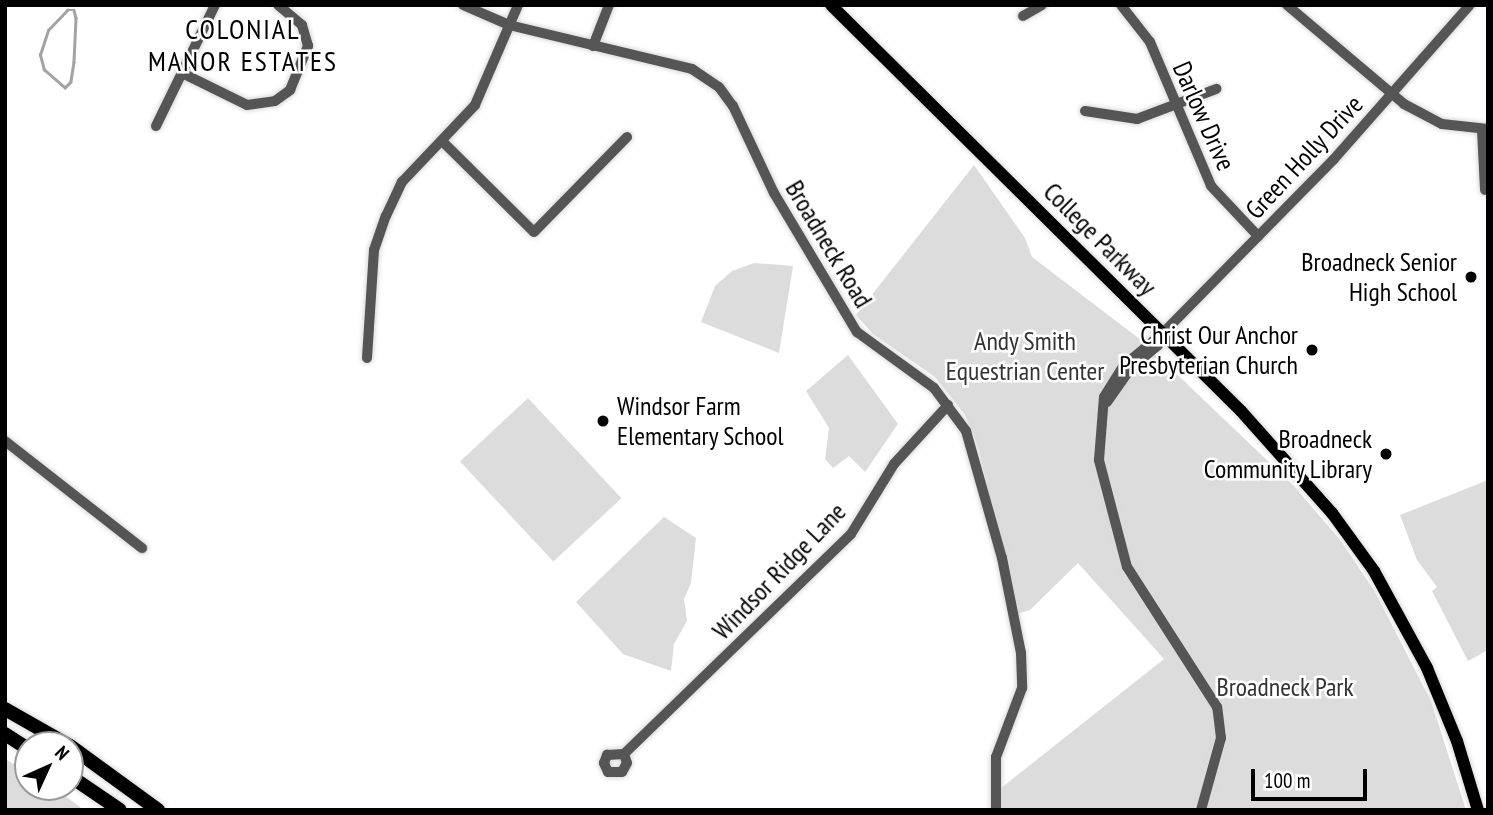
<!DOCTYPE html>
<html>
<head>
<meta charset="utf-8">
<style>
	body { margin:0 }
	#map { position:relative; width:1493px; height:815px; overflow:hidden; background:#fff; font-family:"PT Sans Narrow",sans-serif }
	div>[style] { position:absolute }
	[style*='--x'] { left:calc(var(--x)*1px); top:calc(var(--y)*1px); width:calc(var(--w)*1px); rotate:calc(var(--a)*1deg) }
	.green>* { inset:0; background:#dcdcdc; transform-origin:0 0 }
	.stream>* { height:2.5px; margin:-1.25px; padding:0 1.25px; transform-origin:1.25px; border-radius:1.25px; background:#a3a3a3 }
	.roads { filter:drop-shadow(0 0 2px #dbdbdb) drop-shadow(0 0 2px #dbdbdb) }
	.minor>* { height:10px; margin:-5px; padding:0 5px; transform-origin:5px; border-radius:5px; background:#555 }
	.major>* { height:12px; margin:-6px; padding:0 6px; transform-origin:6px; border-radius:6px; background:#000 }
	.highway>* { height:14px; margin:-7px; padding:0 7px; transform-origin:7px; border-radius:7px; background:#000 }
	.dots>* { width:19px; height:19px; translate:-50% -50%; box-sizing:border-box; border:4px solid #fff; border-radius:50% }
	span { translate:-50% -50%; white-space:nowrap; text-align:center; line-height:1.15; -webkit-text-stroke:5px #fff; paint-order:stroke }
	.street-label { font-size:26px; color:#000 }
	.poi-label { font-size:26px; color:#000 }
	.right { translate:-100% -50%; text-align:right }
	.left { translate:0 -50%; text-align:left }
	.park-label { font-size:26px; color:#333 }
	.neighbourhood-label { font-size:28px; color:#000; letter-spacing:2px }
	.frame { position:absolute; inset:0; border:7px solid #000; pointer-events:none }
	.north { position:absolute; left:14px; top:731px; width:70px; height:70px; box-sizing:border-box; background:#fff; border:2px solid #999; border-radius:50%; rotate:45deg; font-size:19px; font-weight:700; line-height:28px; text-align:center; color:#000 }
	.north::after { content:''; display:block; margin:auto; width:24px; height:32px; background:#000; clip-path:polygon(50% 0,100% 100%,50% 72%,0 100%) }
	.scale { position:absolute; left:1251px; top:769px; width:116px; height:32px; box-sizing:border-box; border:4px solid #000; border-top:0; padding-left:9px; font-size:21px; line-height:24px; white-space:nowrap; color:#000; -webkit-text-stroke:5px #fff; paint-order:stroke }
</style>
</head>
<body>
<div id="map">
	<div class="green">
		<i style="clip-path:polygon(974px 165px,1025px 238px,1032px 257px,1141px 340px,1294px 486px,1341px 541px,1375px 592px,1431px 701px,1466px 810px,1000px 810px,996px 792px,1164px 659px,1078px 563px,1030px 610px,1017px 614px,978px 447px,965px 415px,935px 377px,873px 334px,856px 315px)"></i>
		<i style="clip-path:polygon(754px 263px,793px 266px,779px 353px,701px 322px,715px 286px,732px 271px)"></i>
		<i style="clip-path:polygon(848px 355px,898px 424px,865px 472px,849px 456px,833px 468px,825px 459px,829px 428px,806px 391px)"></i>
		<i style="left:528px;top:398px;width:137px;height:93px;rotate:47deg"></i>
		<i style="clip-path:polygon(1488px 480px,1488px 650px,1468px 661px,1432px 591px,1437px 587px,1417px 560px,1400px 515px)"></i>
		<i style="clip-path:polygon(664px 517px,696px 538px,691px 583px,684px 599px,687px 621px,674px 644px,671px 671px,623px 654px,576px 602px)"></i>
		<i style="clip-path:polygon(5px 759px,28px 772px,28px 787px,53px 787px,84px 810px,5px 810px)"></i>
	</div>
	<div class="stream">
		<i style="--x:67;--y:10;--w:7;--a:0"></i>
		<i style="--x:74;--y:10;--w:8;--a:76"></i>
		<i style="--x:76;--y:18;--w:44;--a:92.6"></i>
		<i style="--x:74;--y:62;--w:20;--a:99"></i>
		<i style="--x:71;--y:82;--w:8;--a:135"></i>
		<i style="--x:65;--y:88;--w:28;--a:-139"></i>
		<i style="--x:44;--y:70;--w:16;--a:-105"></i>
		<i style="--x:40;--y:55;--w:26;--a:-72"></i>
		<i style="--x:48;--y:30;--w:28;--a:-46"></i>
	</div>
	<div class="roads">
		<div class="minor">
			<i style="--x:463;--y:5;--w:50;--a:23.5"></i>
			<i style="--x:509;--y:25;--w:188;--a:13.5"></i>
			<i style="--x:692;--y:69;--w:32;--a:34"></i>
			<i style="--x:719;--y:87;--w:24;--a:54"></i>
			<i style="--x:733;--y:106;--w:96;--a:64.8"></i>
			<i style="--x:774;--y:193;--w:162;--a:59.2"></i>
			<i style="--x:857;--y:332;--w:95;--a:36"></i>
			<i style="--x:934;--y:388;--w:54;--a:53.3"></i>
			<i style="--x:966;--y:431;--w:132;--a:74.2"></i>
			<i style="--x:1002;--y:558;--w:97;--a:78.7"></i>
			<i style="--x:1021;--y:653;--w:35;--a:88"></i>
			<i style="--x:1022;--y:688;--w:74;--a:110.6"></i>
			<i style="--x:996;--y:757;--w:53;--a:90"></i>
			<i style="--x:1121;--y:5;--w:47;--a:51.9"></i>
			<i style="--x:1150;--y:42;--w:156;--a:67"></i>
			<i style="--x:1211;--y:186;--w:69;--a:46.8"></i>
			<i style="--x:1287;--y:5;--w:153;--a:40.2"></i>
			<i style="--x:1404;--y:104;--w:43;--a:27.8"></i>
			<i style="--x:1442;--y:124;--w:46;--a:6.2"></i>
			<i style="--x:1023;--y:16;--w:22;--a:-30"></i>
			<i style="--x:593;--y:46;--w:44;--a:-68.7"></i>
			<i style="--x:182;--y:73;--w:72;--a:26.2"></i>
			<i style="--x:247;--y:105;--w:28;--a:-8"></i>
			<i style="--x:275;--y:101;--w:19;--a:-36"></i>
			<i style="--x:290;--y:90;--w:48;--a:-67.8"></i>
			<i style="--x:308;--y:46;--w:22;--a:-106"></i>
			<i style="--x:302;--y:25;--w:31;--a:-140"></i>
			<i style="--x:1085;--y:111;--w:53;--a:8.7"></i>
			<i style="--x:1137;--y:119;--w:85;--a:-20.8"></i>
			<i style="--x:156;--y:126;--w:135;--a:-64"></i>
			<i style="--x:1482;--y:130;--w:60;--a:87.1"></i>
			<i style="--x:442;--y:141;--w:129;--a:44.7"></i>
			<i style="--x:534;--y:232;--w:133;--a:-45.6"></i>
			<i style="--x:367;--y:358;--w:108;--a:-86.3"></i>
			<i style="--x:374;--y:250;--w:36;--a:-71"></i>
			<i style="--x:386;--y:216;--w:38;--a:-65"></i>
			<i style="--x:402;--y:182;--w:106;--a:-46.5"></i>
			<i style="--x:475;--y:105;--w:109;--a:-66.7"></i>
			<i style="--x:1107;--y:402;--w:42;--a:-54.8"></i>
			<i style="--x:1131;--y:368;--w:35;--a:-40"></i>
			<i style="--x:1158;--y:345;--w:13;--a:-67"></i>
			<i style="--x:5;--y:441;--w:174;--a:38"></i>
			<i style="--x:624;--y:754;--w:9;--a:72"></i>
			<i style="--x:627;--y:763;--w:10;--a:119"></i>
			<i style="--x:622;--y:772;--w:14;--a:180"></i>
			<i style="--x:608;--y:772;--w:10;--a:-114"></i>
			<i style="--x:604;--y:763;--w:9;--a:-69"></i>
			<i style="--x:607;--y:755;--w:17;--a:-3"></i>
			<i style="--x:624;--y:754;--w:316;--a:-44.1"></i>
			<i style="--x:851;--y:534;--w:82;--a:-58.4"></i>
			<i style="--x:894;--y:464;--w:80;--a:-47.5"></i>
			<i style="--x:1201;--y:810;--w:75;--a:-74.5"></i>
			<i style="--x:1221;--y:738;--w:31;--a:-97"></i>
			<i style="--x:1217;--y:707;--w:166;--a:-122.7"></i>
			<i style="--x:1127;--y:567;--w:111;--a:-104.7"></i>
			<i style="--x:1099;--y:460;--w:63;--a:-85.5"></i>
			<i style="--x:1104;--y:397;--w:36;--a:-58"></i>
			<i style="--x:1123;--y:366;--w:52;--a:-39.5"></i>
			<i style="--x:1163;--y:333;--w:244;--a:-45.5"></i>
			<i style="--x:1334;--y:159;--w:205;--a:-48.6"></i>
		</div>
		<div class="major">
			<i style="--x:831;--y:5;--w:577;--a:44.72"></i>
			<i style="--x:1241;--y:411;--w:137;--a:48.3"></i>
			<i style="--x:1332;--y:513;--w:72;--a:54.1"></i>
			<i style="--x:1374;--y:571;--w:111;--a:61.3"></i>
			<i style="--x:1427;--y:668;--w:79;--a:67.7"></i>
			<i style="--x:1457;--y:741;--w:72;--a:73.1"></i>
		</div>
		<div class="highway">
			<i style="--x:5;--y:709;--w:73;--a:29.7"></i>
			<i style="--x:5;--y:734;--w:27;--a:33"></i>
			<i style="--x:70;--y:746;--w:109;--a:36"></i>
			<i style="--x:70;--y:776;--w:60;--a:34.2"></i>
		</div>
	</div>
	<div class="dots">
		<i style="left:1471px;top:277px;background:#000"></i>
		<i style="left:1312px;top:350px;background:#000"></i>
		<i style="left:603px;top:421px;background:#000"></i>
		<i style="left:1386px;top:454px;background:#000"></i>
	</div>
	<div class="street-label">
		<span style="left:1204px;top:116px;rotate:66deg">Darlow Drive</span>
		<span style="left:1304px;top:157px;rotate:-47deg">Green Holly Drive</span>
		<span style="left:1100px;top:239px;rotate:45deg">College Parkway</span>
		<span style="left:829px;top:244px;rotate:59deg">Broadneck Road</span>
		<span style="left:779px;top:571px;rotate:-46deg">Windsor Ridge Lane</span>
	</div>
	<div class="poi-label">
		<span class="right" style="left:1457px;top:277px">Broadneck Senior<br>High School</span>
		<span class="right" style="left:1298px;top:350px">Christ Our Anchor<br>Presbyterian Church</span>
		<span class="left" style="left:617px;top:421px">Windsor Farm<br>Elementary School</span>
		<span class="right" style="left:1372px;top:454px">Broadneck<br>Community Library</span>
	</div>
	<div class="park-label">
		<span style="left:1025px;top:356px">Andy Smith<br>Equestrian Center</span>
		<span style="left:1285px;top:687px">Broadneck Park</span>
	</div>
	<div class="neighbourhood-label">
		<span style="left:243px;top:45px">COLONIAL<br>MANOR ESTATES</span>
	</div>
	<div class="frame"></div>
	<div class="north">N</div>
	<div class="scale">100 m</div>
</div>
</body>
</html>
